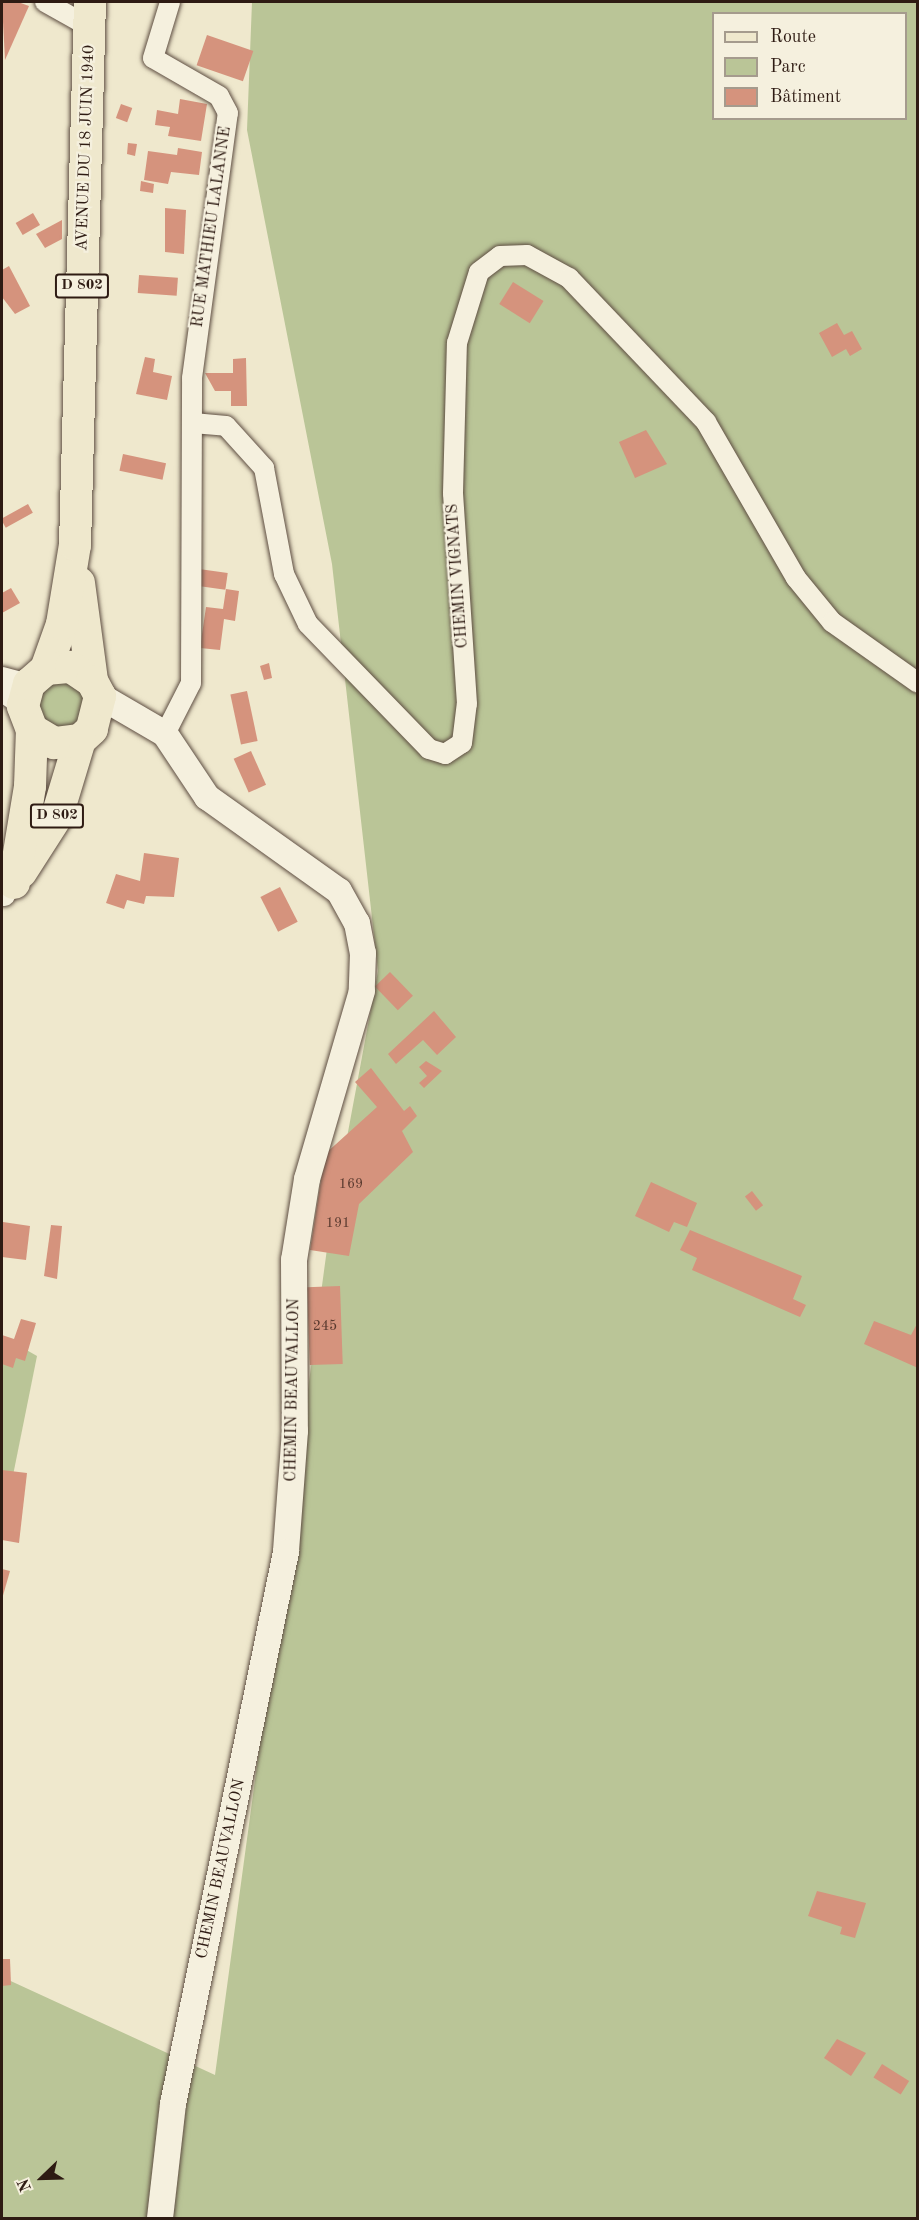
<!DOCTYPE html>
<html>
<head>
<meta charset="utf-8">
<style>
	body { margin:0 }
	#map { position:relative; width:919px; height:2220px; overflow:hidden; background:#efe8cd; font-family:"Old Standard TT",serif }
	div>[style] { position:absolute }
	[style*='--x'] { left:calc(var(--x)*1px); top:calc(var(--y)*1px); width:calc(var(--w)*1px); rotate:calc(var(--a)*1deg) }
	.green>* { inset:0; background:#bac597 }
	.round { border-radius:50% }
	.building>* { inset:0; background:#d5937d; transform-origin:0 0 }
	.roads { filter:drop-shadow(0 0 2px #5e4e42) drop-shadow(0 0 2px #5e4e42) }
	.minor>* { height:20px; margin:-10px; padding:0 10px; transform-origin:10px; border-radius:10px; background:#f5f0de }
	.tertiary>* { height:26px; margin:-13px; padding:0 13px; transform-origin:13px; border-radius:13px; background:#f5f0de }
	.primary>* { height:32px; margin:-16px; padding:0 16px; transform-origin:16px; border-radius:16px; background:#efe8cd }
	span { translate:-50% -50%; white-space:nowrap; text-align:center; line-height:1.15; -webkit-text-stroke:4.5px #f5f0de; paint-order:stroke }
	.number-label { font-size:14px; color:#58392e }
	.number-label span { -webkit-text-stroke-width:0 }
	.shield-label span { padding:2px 4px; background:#f5f0de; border:2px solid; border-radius:4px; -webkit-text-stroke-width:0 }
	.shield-label { font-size:15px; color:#2e1b13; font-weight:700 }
	.street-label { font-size:16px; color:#2e1b13 }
	.frame { position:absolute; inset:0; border:3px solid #2e1b13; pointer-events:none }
	.legend { position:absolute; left:712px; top:12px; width:195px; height:108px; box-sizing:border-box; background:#f5f0de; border:2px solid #a59b8d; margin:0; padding:8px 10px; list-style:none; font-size:18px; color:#2e1b13 }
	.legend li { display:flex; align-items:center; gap:12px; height:30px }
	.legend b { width:30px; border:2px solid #a59b8d }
	.north { position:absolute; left:12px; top:2148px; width:60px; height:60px; -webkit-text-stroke:4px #f5f0de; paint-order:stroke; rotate:247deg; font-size:16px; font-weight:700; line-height:24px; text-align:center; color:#2e1b13 }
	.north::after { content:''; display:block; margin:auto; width:21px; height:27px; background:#2e1b13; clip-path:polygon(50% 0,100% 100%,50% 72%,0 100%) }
</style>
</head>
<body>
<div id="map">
	<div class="green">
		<i style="clip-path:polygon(evenodd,252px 2px,917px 2px,917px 2218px,2px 2218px,2px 1977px,215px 2075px,329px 1234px,378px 971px,332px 564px,247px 130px,252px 2px,714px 14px,906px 14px,906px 118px,714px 118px,714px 14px)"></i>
		<i class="round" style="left:38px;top:682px;width:48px;height:48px"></i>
		<i style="clip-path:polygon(2px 1336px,37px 1356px,2px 1530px)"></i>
	</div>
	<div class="building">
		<i style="clip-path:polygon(18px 2px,29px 6px,5px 60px,2px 3px)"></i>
		<i style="left:207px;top:35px;width:49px;height:32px;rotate:19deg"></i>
		<i style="clip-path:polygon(180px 99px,207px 104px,201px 141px,168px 136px,170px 127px,155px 125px,157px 110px,178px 114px)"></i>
		<i style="left:121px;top:104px;width:12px;height:15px;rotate:20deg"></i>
		<i style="clip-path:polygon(128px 143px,137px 144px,135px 156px,127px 154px)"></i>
		<i style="clip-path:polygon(178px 148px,202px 152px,199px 175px,171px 172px,168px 184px,144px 180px,148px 151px,177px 155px)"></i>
		<i style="clip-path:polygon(141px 181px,154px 184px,153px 193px,140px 191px)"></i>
		<i style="clip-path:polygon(165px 208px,186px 210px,184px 254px,165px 252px)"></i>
		<i style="left:33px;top:213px;width:14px;height:20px;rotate:60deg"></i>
		<i style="clip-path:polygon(62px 220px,62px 239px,45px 248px,36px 234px)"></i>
		<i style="clip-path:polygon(9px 266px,30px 306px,15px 314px,2px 297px,2px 270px)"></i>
		<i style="left:139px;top:275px;width:39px;height:18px;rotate:4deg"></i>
		<i style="left:513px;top:282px;width:36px;height:26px;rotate:32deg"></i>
		<i style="clip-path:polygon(837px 323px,844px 335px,852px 331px,862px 349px,850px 356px,846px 349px,832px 357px,819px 333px)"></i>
		<i style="clip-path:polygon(145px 357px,155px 359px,153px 372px,172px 376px,167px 400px,136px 394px)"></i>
		<i style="clip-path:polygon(246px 358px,247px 406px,231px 406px,231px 391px,215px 391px,205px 373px,233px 373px,233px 359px)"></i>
		<i style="clip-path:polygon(646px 430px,667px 464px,635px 478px,619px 442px)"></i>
		<i style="left:123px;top:454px;width:44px;height:17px;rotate:12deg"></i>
		<i style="left:28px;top:504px;width:10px;height:31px;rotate:61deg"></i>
		<i style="left:199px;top:569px;width:29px;height:17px;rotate:8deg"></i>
		<i style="clip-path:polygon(11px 588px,20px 603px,2px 613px,2px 593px)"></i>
		<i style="clip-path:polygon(226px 589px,239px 591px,235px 621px,224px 619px,220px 650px,200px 648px,206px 607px,223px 609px)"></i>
		<i style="clip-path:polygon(269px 663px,272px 678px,264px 680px,260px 666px)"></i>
		<i style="left:247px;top:691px;width:51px;height:17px;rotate:78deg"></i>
		<i style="left:251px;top:751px;width:37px;height:19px;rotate:66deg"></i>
		<i style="clip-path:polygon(144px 853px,179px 858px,174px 897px,146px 896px,144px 904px,127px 900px,124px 909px,106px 903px,116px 874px,140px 881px)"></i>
		<i style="left:280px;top:887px;width:39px;height:22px;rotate:63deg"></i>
		<i style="left:390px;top:972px;width:33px;height:21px;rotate:46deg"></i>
		<i style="clip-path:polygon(434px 1011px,456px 1037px,437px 1055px,423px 1040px,396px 1064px,388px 1054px)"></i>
		<i style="clip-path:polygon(426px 1061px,442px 1071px,424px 1088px,419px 1083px,427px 1076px,419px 1067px)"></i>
		<i style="clip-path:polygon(371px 1068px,404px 1111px,410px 1106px,417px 1116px,402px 1131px,413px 1152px,359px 1204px,349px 1256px,310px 1250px,325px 1154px,377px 1107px,355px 1082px)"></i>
		<i style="clip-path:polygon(651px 1182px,697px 1203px,687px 1227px,674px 1222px,669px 1232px,635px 1216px)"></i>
		<i style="left:752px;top:1191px;width:18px;height:9px;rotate:52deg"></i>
		<i style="clip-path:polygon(3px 1222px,30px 1226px,26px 1260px,2px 1257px)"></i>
		<i style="clip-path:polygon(51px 1225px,62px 1226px,57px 1279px,44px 1276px)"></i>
		<i style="clip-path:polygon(690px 1230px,802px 1276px,793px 1299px,806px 1305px,800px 1317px,692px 1270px,697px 1258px,680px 1250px)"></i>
		<i style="left:340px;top:1286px;width:78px;height:33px;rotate:88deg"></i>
		<i style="clip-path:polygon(21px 1319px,36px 1323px,25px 1361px,16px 1358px,13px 1368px,2px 1364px,2px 1335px,14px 1339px)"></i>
		<i style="clip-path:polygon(874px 1321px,911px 1335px,918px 1322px,918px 1368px,864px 1344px)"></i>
		<i style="clip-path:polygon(2px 1470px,27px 1473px,19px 1543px,2px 1540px)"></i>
		<i style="clip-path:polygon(2px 1569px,10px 1571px,2px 1599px)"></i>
		<i style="clip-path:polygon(817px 1891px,866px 1903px,855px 1938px,840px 1934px,842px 1927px,808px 1916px)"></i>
		<i style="clip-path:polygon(2px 1959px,10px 1959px,11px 1985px,2px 1986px)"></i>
		<i style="clip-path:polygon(837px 2039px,866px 2053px,851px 2076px,824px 2058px)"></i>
		<i style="left:882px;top:2064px;width:32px;height:16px;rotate:32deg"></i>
	</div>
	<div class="roads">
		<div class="minor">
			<i style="--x:45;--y:2;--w:51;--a:29.1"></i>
			<i style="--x:193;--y:423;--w:33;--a:5"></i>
			<i style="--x:226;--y:426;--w:57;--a:47.9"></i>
			<i style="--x:264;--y:468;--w:108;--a:79.3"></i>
			<i style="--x:284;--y:574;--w:55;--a:64.4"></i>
			<i style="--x:308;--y:624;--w:174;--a:45.9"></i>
			<i style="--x:429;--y:749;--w:17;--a:17"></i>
			<i style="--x:445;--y:754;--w:20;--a:-33"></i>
			<i style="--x:462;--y:743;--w:39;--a:-83"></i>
			<i style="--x:467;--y:704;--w:211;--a:-93.8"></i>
			<i style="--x:453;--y:493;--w:150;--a:-88.5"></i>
			<i style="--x:457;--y:343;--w:74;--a:-72.8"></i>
			<i style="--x:479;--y:272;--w:26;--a:-37"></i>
			<i style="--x:500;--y:256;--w:27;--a:-2"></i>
			<i style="--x:527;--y:255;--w:48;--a:28.7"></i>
			<i style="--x:569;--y:278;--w:199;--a:46.4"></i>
			<i style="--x:706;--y:422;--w:180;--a:60"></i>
			<i style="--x:796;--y:578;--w:57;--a:50.7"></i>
			<i style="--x:832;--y:622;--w:105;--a:35.3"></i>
			<i style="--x:2;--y:677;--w:28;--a:15"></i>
			<i style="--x:2;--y:692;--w:25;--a:34"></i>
			<i style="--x:165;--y:734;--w:57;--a:-63"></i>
			<i style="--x:191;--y:683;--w:305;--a:-89.8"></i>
			<i style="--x:192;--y:378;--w:267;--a:-82.3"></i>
			<i style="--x:228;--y:113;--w:19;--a:-118"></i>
			<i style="--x:219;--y:96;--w:76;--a:-150.1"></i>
			<i style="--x:153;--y:58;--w:59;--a:-73.1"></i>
			<i style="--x:2;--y:895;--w:3;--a:18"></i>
		</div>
		<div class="tertiary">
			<i style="--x:100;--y:696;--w:75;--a:30.3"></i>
			<i style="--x:165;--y:734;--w:76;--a:56.3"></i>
			<i style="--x:207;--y:797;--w:162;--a:35.5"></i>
			<i style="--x:339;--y:891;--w:37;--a:61"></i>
			<i style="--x:357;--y:923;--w:31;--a:79"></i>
			<i style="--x:363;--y:953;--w:38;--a:92"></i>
			<i style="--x:362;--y:991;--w:196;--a:106.3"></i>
			<i style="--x:307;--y:1179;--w:82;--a:99.1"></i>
			<i style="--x:294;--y:1260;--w:171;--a:89.7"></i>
			<i style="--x:295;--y:1431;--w:121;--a:94.3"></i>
			<i style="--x:286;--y:1552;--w:563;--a:101.57"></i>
			<i style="--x:173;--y:2104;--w:115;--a:96.5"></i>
		</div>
		<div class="primary">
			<i style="--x:79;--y:583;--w:99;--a:82.4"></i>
			<i style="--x:46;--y:669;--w:48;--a:-70.4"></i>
			<i style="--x:62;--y:624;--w:80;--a:-80.7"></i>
			<i style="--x:75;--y:545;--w:543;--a:-88.42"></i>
			<i style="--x:21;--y:872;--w:67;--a:-57.3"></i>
			<i style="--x:57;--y:816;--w:79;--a:-73.2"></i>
			<i style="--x:14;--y:883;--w:98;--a:-80.6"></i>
			<i style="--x:30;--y:786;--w:56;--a:-88"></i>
			<i style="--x:32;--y:730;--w:26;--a:-111"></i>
			<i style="--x:23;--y:706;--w:23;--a:-75"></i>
			<i style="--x:29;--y:684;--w:23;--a:-41"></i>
			<i style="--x:46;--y:669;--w:25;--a:-5"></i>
			<i style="--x:71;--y:667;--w:25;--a:34"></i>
			<i style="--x:92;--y:681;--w:17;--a:62"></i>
			<i style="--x:100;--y:696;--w:34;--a:104"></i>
			<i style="--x:92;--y:729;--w:16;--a:137"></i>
			<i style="--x:80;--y:740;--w:26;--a:173"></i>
			<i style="--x:54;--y:743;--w:26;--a:-149"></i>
		</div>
	</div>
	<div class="number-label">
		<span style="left:351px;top:1184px">169</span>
		<span style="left:338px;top:1223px">191</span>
		<span style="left:325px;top:1326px">245</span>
	</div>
	<div class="shield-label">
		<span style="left:82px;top:286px">D 802</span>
		<span style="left:57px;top:816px">D 802</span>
	</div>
	<div class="street-label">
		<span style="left:86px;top:148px;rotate:-88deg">AVENUE DU 18 JUIN 1940</span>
		<span style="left:212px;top:227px;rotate:-82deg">RUE MATHIEU LALANNE</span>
		<span style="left:458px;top:576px;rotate:-94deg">CHEMIN VIGNATS</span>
		<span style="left:293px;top:1390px;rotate:-89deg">CHEMIN BEAUVALLON</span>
		<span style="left:221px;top:1869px;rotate:-78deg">CHEMIN BEAUVALLON</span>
	</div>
	<div class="frame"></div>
	<ul class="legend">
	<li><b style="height:8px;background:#efe8cd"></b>Route</li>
	<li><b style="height:16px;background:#bac597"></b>Parc</li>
	<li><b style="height:16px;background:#d5937d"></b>Bâtiment</li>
	</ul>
	<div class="north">N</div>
</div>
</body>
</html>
